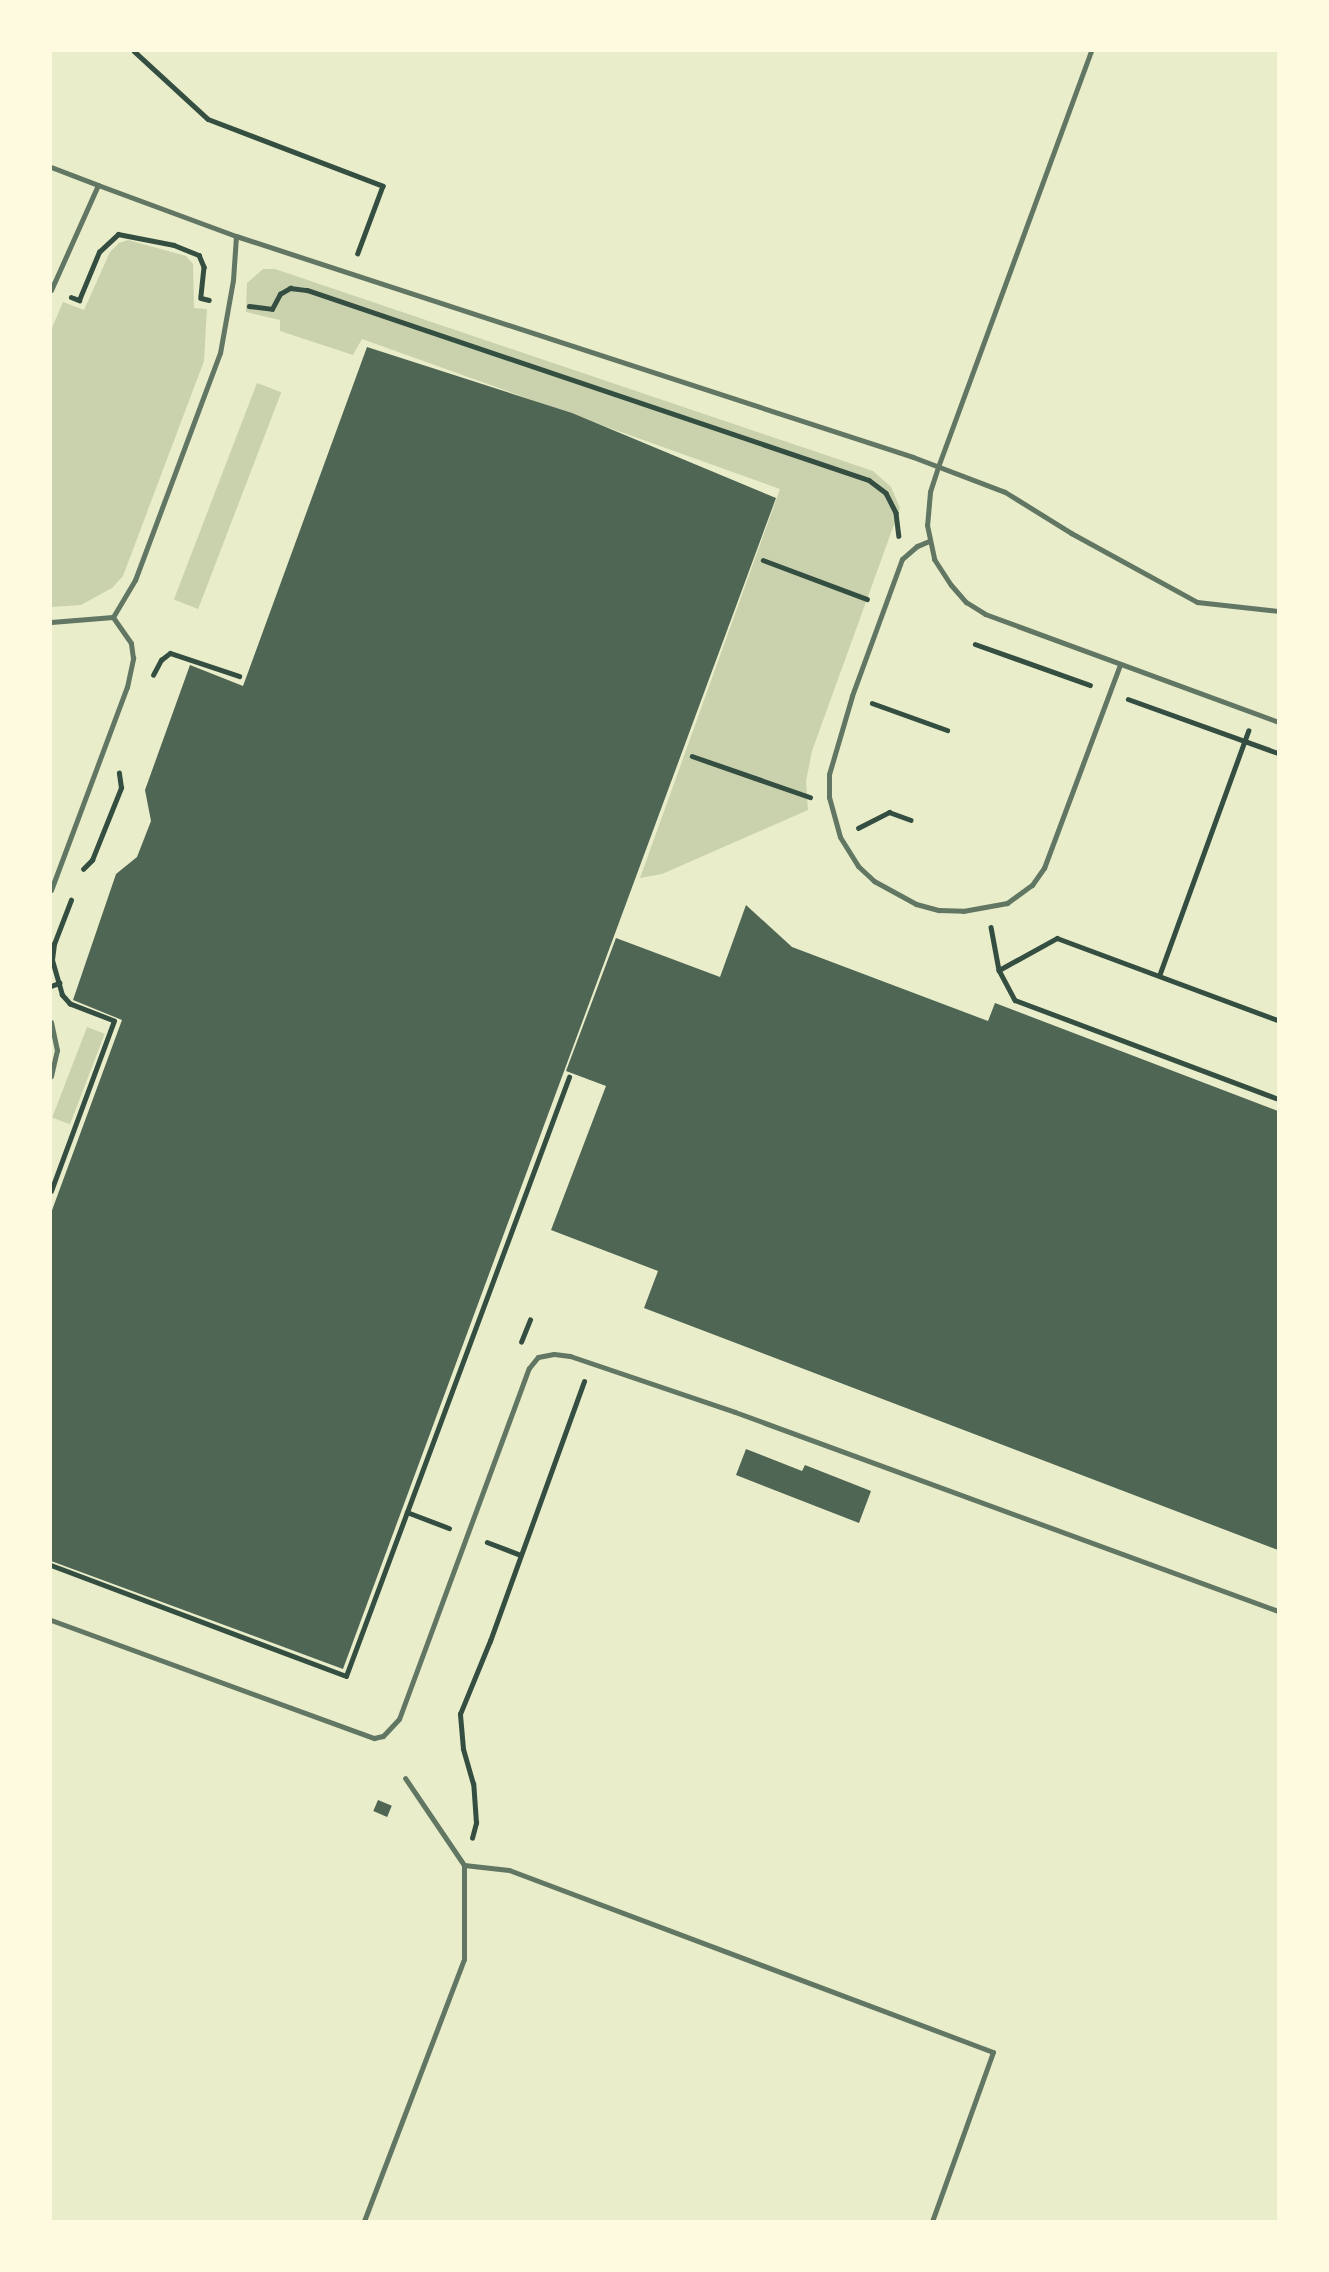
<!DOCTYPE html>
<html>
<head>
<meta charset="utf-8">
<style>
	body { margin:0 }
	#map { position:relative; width:1329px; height:2272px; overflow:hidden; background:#e9edc9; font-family:Figtree,sans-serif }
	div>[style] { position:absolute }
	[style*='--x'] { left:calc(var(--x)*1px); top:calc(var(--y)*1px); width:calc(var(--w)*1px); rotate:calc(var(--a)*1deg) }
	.green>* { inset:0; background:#cad2ad; transform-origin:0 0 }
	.building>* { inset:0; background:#4f6655; transform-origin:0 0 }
	.path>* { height:4.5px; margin:-2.25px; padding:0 2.25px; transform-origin:2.25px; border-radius:2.25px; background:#344e41 }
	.service>* { height:5px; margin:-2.5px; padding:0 2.5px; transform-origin:2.5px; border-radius:2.5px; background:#617663 }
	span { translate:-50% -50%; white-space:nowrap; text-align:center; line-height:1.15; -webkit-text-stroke:5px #fefae0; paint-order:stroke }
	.frame { position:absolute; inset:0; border:52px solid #fefae0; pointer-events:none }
</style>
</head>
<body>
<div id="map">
	<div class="green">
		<i style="clip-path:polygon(128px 240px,186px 256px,193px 264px,194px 308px,207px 309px,204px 361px,123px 576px,112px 588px,81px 605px,51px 607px,51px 330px,63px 302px,84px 310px,110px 252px,119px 243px)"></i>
		<i style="clip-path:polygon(263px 269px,275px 269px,873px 471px,891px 487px,900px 508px,812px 751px,806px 781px,808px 810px,662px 874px,640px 878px,780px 489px,362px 339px,353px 355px,280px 331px,280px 320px,246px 312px,247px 283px)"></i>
		<i style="left:257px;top:383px;width:26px;height:232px;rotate:21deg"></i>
		<i style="left:87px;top:1027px;width:19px;height:97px;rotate:21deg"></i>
	</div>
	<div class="building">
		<i style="clip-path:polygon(367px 347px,572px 413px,776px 498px,343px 1669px,51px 1561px,51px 1213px,122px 1020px,73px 1000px,116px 874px,137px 857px,151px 821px,145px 790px,190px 665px,243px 686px)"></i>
		<i style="clip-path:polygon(746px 905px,792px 947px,988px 1021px,995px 1003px,1278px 1111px,1278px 1550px,644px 1308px,658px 1271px,551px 1230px,606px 1086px,566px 1071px,616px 938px,720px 977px)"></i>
		<i style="clip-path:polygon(746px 1449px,802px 1471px,805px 1465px,871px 1491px,859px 1523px,736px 1475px)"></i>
		<i style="left:378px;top:1800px;width:15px;height:12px;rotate:23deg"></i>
	</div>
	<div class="path">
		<i style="--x:134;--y:51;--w:100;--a:42.6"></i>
		<i style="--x:208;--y:119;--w:187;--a:20.9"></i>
		<i style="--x:383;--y:186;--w:72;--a:110.5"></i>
		<i style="--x:71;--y:297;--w:9;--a:21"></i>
		<i style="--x:79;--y:300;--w:52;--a:-67.4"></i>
		<i style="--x:99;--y:252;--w:26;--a:-43"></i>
		<i style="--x:118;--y:234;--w:57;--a:11.1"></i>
		<i style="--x:174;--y:245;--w:27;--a:22"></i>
		<i style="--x:199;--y:255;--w:13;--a:67"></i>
		<i style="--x:204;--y:267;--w:31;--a:96"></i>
		<i style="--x:201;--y:298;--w:8;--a:14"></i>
		<i style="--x:249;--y:306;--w:23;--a:7"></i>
		<i style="--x:272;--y:309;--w:17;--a:-62"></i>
		<i style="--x:280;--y:294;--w:12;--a:-31"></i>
		<i style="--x:290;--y:288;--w:17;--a:7"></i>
		<i style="--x:307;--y:290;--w:593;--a:18.68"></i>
		<i style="--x:869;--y:480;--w:21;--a:37"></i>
		<i style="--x:886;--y:493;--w:22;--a:63"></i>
		<i style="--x:896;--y:513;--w:23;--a:83"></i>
		<i style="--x:763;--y:560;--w:111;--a:20.6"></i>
		<i style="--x:975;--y:644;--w:122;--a:19.6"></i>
		<i style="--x:153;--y:675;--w:17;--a:-62"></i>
		<i style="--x:161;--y:660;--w:11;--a:-38"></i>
		<i style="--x:170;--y:653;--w:73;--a:18.4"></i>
		<i style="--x:1128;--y:699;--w:159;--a:19.8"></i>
		<i style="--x:872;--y:703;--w:80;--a:19.8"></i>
		<i style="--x:692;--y:756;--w:125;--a:19.2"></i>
		<i style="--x:858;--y:828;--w:35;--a:-27"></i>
		<i style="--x:889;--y:812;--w:23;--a:20"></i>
		<i style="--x:83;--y:869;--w:13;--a:-45"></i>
		<i style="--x:92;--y:860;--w:78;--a:-68.1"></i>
		<i style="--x:121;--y:788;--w:15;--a:-98"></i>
		<i style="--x:991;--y:927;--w:44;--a:79.5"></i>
		<i style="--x:999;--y:970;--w:66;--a:-28.9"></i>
		<i style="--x:1057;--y:938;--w:236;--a:20.4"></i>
		<i style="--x:999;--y:970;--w:34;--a:62"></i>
		<i style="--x:1015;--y:1000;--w:281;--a:20.6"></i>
		<i style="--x:1159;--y:976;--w:261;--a:-70"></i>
		<i style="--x:51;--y:986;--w:9;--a:-21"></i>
		<i style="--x:51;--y:1191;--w:181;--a:-69.7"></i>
		<i style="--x:114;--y:1021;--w:47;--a:-158.9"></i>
		<i style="--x:70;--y:1004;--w:12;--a:-132"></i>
		<i style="--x:62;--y:995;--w:36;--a:-106"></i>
		<i style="--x:52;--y:960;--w:16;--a:-83"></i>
		<i style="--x:54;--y:944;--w:47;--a:-68.9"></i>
		<i style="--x:521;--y:1342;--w:24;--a:-68"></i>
		<i style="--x:407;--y:1512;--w:45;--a:20.9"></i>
		<i style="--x:487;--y:1542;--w:34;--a:21"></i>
		<i style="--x:51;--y:1565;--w:315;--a:20.6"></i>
		<i style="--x:346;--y:1676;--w:639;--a:-69.58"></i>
		<i style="--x:472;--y:1838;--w:16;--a:-75"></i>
		<i style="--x:476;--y:1823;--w:39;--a:-94"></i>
		<i style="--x:473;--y:1784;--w:36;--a:-106"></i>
		<i style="--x:463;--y:1749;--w:35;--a:-95"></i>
		<i style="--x:460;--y:1714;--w:79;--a:-67.7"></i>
		<i style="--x:490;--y:1641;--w:276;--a:-70.1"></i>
	</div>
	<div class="service">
		<i style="--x:1091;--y:51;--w:443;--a:110.2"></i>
		<i style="--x:938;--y:467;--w:26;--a:108"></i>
		<i style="--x:930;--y:492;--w:33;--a:95"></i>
		<i style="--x:927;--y:525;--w:35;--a:78"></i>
		<i style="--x:934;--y:559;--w:31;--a:57"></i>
		<i style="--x:951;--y:585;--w:23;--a:49"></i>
		<i style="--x:966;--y:602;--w:22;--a:32"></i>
		<i style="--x:985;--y:614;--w:312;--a:20.2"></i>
		<i style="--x:51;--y:167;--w:50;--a:21"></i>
		<i style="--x:98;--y:185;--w:115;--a:114.1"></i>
		<i style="--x:98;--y:185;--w:147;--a:20.3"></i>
		<i style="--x:236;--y:236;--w:712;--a:18.08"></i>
		<i style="--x:913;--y:457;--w:98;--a:20.8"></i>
		<i style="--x:1005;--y:492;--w:78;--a:31.8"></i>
		<i style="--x:1071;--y:533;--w:144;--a:28.7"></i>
		<i style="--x:1197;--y:602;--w:81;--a:6.3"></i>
		<i style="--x:929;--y:541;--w:13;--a:157"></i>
		<i style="--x:917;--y:546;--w:20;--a:139"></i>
		<i style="--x:902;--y:559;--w:146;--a:110.1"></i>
		<i style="--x:852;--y:696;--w:81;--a:106.4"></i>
		<i style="--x:829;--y:774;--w:23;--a:90"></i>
		<i style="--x:829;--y:797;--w:41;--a:74.6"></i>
		<i style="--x:840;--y:837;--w:34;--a:58"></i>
		<i style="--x:858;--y:866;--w:22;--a:43"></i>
		<i style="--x:874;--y:881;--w:48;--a:28.7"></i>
		<i style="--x:916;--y:904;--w:24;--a:15"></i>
		<i style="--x:939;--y:910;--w:24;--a:2"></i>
		<i style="--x:963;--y:911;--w:45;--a:-10.3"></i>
		<i style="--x:1007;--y:903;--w:31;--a:-36"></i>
		<i style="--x:1032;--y:885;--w:21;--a:-55"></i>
		<i style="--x:1044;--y:868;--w:217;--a:-69.5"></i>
		<i style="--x:51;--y:622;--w:62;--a:-4.6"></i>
		<i style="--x:113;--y:617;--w:43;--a:-59.3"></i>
		<i style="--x:135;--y:580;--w:242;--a:-69.5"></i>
		<i style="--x:220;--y:353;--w:74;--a:-79.9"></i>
		<i style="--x:233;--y:280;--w:44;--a:-86.1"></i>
		<i style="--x:51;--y:890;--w:217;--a:-69.5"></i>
		<i style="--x:127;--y:687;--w:30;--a:-78"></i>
		<i style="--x:133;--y:658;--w:15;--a:-98"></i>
		<i style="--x:131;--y:643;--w:32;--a:-125"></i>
		<i style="--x:51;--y:1022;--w:29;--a:78"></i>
		<i style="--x:57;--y:1050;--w:27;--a:103"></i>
		<i style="--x:51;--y:1620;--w:344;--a:20.1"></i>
		<i style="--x:374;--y:1738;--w:9;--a:-13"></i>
		<i style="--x:383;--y:1736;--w:23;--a:-47"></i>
		<i style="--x:399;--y:1719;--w:374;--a:-69.7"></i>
		<i style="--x:529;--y:1368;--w:14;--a:-51"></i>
		<i style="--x:538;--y:1357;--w:16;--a:-11"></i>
		<i style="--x:554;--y:1354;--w:16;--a:7"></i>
		<i style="--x:570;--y:1356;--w:174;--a:18.7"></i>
		<i style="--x:735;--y:1412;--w:578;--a:20.13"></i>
		<i style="--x:464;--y:1865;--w:45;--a:6.3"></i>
		<i style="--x:509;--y:1870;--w:517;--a:20.61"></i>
		<i style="--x:993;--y:2052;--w:180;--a:109.8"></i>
		<i style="--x:364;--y:2221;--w:280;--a:-69.1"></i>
		<i style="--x:464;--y:1959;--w:94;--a:-90"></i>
		<i style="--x:464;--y:1865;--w:105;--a:-124.1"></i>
	</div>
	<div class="frame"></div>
</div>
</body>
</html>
